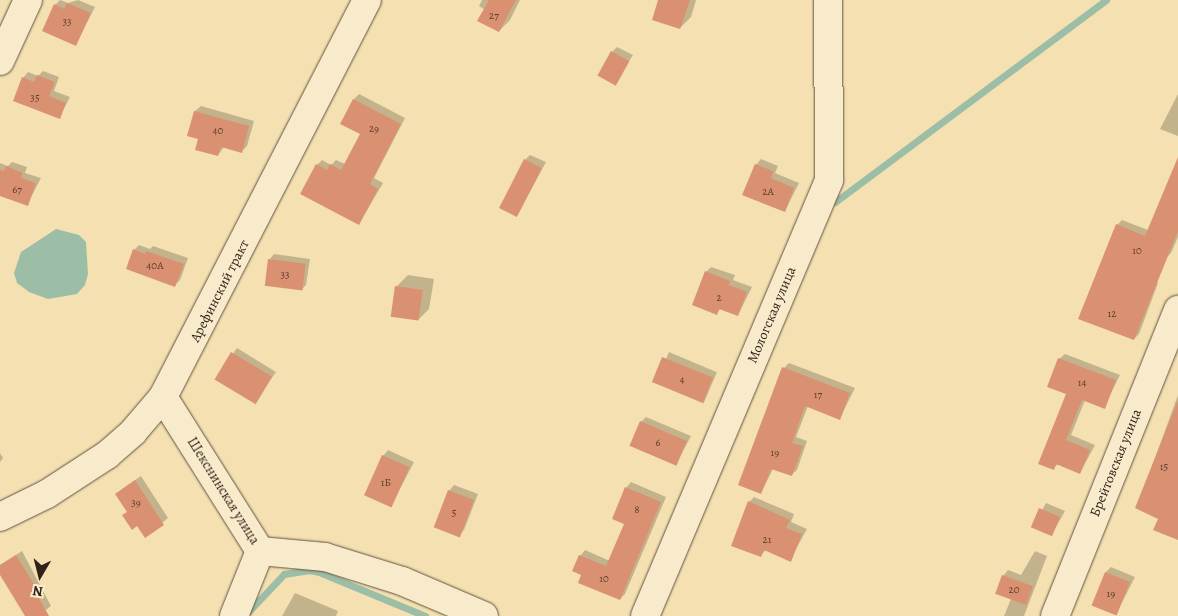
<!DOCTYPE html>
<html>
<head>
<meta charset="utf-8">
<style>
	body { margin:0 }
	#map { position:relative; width:1178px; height:616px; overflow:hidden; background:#f4e0b1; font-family:Alegreya,serif }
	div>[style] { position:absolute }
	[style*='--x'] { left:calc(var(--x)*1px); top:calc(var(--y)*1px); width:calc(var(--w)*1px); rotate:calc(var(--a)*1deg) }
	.water>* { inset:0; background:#9dbea6 }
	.shadow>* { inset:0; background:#0003; transform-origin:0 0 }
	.stream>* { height:7px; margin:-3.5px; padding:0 3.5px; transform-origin:3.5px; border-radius:3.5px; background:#9dbea6 }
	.building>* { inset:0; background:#da9171; transform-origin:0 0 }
	.roads { filter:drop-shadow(0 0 1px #62523f) drop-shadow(0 0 1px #62523f) }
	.street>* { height:28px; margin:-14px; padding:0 14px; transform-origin:14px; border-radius:14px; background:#f8ebcc }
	span { translate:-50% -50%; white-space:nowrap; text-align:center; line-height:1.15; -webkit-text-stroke:5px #f8ebcc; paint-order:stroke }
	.number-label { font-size:11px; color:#5b3e2f }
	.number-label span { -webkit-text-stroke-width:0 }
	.street-label { font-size:14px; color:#312219 }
	.north { position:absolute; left:15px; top:551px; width:50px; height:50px; -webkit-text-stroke:4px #f8ebcc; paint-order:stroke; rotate:188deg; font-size:14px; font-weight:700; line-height:20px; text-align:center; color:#312219 }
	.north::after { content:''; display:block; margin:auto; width:18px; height:22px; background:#312219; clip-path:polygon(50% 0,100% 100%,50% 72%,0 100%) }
</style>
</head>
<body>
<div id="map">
	<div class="water">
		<i style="clip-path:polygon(56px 229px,79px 235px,86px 242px,88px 274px,85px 285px,77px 294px,48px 299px,29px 292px,17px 283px,14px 273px,21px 252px)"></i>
	</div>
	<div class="shadow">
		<i style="clip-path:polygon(60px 0,68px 3px,78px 0,95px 7px,76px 44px,55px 5px)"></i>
		<i style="clip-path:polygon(482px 0,520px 0,510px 20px,499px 31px,485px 10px,479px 6px)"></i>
		<i style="clip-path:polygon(660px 0,696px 0,691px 17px,680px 28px)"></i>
		<i style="clip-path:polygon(617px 47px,633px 55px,615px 84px,612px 52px)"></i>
		<i style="clip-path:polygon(43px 71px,59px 77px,54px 91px,70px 97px,59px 118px,23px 78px,28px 72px,38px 76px)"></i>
		<i style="clip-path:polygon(359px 94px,405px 118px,374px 178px,383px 183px,359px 224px,317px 165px,322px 160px,331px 165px,336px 160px,345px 164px,361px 133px,354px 99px)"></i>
		<i style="clip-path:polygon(1178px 94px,1178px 136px,1160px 129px)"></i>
		<i style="clip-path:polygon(201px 106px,254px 121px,247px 146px,242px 151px,224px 147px,218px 155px,200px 138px,189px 135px,195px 111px)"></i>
		<i style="clip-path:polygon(530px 155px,546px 162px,517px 216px,525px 160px)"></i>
		<i style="clip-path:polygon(761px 159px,778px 166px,775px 173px,799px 183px,785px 211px,756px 165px)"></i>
		<i style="clip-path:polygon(12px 162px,27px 167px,25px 173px,41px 178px,27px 205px,0 195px,0 163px,8px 166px)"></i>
		<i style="clip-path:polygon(1178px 177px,1178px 237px,1171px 253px,1146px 278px,1158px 283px,1139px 334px,1134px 339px,1117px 225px,1122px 220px,1148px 230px)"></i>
		<i style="clip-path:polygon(139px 245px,150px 249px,153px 246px,188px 258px,180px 280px,175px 285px,134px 250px)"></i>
		<i style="clip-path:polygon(274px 254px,310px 259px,306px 285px,301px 290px,269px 260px)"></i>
		<i style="clip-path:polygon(711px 267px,735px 275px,733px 280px,752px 287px,738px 315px,721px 308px,717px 313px,706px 272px)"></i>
		<i style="clip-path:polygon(408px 275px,434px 279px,429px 309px,418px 320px,392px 316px,397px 286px)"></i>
		<i style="clip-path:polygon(237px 348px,276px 372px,257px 399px,216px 379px)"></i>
		<i style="left:669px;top:352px;width:52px;height:34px;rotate:23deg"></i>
		<i style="clip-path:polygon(1065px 354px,1120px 375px,1104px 407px,1085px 400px,1071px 435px,1095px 445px,1080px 473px,1058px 464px,1054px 468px,1067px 393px,1059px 359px)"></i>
		<i style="clip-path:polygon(789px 363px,855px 388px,840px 418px,808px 406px,796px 437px,807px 441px,797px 470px,791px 475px,773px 469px,761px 493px,784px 368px)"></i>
		<i style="clip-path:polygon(1178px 395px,1178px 533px,1160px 518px,1137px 507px)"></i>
		<i style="clip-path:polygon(646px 417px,691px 436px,676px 464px,641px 422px)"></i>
		<i style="clip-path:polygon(388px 450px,414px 462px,391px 506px,383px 456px)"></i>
		<i style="clip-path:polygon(0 453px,3px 458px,0 462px)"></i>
		<i style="clip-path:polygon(141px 476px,168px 518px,146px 536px,138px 525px,123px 516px,128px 511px,122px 489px)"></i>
		<i style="clip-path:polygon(631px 482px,666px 497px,625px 594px,620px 599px,583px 574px,580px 556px,585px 550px,610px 561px,626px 523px,626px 488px)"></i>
		<i style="clip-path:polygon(454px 485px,478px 494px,464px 530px,459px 535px,449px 491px)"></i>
		<i style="clip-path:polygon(754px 497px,794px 514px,791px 522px,807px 529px,790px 560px,766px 550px,761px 555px,749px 502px)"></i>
		<i style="clip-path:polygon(1046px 503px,1065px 511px,1052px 534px,1033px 527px)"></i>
		<i style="clip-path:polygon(22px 551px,51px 606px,38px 616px,26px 616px,0 573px,0 565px)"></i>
		<i style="clip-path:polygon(1035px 551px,1047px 556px,1024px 616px,1004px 616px,1011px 599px,1003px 576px,1008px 570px,1021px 575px)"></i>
		<i style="clip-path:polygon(1111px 567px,1135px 577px,1116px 614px,1106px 572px)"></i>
		<i style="clip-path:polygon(295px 593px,338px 611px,336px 616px,282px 616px)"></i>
	</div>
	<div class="stream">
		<i style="--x:835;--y:202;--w:338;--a:-36.7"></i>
		<i style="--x:249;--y:611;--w:51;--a:-46.6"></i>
		<i style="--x:284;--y:574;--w:24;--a:-9"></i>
		<i style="--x:308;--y:570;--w:11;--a:10"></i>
		<i style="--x:319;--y:572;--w:115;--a:22.5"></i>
	</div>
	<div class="building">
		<i style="clip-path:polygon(489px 0,516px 0,499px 32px,477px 21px)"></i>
		<i style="clip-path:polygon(658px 0,690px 0,680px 29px,652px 20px)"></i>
		<i style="clip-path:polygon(67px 3px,91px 13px,76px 46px,42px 31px,54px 4px,64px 9px)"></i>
		<i style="left:611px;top:51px;width:21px;height:28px;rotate:29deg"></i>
		<i style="clip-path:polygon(37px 75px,55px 82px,49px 96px,66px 103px,60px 119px,13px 101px,22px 77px,34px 82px)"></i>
		<i style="clip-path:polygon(353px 99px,401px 124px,370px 184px,378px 189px,359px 225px,300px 194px,316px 164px,327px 170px,330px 164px,341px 170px,360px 134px,340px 124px)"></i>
		<i style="clip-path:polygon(194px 111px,249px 126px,242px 153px,221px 147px,218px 156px,195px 150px,198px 139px,187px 136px)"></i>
		<i style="clip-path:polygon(1178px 157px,1178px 231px,1134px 340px,1078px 319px,1116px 224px,1145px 236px)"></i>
		<i style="left:524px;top:159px;width:20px;height:55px;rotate:27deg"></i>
		<i style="clip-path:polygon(755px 164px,773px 171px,771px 178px,794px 188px,785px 212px,742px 195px)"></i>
		<i style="clip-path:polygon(6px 166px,23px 173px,21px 178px,36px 183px,28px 206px,0 196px,0 170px,4px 171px)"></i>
		<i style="clip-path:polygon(133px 249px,145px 254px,146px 251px,184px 264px,175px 287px,126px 269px)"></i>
		<i style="left:268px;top:259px;width:38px;height:27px;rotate:7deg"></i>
		<i style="clip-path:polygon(705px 271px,730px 281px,729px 285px,747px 292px,738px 316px,719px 309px,717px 315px,692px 305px)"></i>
		<i style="left:395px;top:286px;width:28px;height:31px;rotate:8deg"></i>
		<i style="left:231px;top:352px;width:48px;height:32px;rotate:31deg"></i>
		<i style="left:662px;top:357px;width:55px;height:27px;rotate:22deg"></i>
		<i style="clip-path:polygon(1058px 358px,1116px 380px,1105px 409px,1082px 400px,1066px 440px,1090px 450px,1080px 474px,1056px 464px,1054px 470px,1038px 464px,1066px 394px,1047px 387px)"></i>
		<i style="clip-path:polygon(782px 367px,850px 393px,840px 420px,805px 406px,792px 443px,803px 446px,792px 476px,771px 469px,761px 494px,738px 485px)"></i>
		<i style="clip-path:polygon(1178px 400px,1178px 540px,1153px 530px,1158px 519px,1135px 508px)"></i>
		<i style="left:640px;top:421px;width:51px;height:27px;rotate:23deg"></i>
		<i style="left:382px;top:455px;width:30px;height:44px;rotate:24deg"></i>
		<i style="clip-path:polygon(135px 480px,164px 525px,145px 538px,137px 526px,132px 530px,122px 515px,127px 512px,115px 494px)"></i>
		<i style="clip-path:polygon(625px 487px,661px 502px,620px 600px,578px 583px,581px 575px,572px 571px,579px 555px,606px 566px,624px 524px,612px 519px)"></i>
		<i style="left:448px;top:490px;width:28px;height:40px;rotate:21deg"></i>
		<i style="clip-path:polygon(748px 501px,790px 520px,786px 528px,802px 534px,791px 562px,764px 550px,761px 557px,731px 546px)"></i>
		<i style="left:1039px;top:508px;width:23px;height:21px;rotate:23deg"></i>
		<i style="clip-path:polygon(16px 555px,40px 594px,37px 595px,49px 616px,25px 616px,0 575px,0 565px)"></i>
		<i style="left:1105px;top:572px;width:27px;height:36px;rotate:22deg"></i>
		<i style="left:1002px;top:575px;width:33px;height:20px;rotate:20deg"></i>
	</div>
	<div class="roads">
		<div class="street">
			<i style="--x:0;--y:61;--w:67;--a:-65.3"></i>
			<i style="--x:163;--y:397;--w:182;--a:57.8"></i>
			<i style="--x:260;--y:551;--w:70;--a:111.8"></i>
			<i style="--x:0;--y:517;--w:52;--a:-26.1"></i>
			<i style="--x:47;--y:494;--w:72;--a:-33"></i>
			<i style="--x:107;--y:455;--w:35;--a:-41"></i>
			<i style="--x:133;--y:432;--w:46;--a:-49.4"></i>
			<i style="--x:163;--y:397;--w:446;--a:-62.8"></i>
			<i style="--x:260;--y:551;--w:65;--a:5.3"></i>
			<i style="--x:325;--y:557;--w:81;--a:17.3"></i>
			<i style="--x:402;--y:581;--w:89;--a:23.1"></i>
			<i style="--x:645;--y:616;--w:473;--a:-67.1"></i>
			<i style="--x:829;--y:180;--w:180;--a:-90.3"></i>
			<i style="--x:1055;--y:616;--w:330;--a:-68.1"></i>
		</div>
	</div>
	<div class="number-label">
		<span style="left:494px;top:16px">27</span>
		<span style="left:67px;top:22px">33</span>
		<span style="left:35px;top:98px">35</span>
		<span style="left:374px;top:129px">29</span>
		<span style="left:218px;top:131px">40</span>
		<span style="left:17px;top:190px">67</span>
		<span style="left:768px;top:192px">2А</span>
		<span style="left:1137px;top:251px">10</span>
		<span style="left:155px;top:266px">40А</span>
		<span style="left:285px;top:275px">33</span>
		<span style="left:719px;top:298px">2</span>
		<span style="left:1112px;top:314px">12</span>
		<span style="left:682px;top:380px">4</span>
		<span style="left:1082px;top:383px">14</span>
		<span style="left:818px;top:395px">17</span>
		<span style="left:658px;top:443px">6</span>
		<span style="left:775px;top:453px">19</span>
		<span style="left:1164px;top:467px">15</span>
		<span style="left:386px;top:483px">1Б</span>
		<span style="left:136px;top:503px">39</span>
		<span style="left:637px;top:510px">8</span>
		<span style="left:454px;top:513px">5</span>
		<span style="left:767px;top:540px">21</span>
		<span style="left:604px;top:579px">10</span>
		<span style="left:1014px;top:590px">20</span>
		<span style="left:1111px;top:594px">19</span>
	</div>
	<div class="street-label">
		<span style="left:220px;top:291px;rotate:-63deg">Арефинский тракт</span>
		<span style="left:772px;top:315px;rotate:-67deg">Мологская улица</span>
		<span style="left:1116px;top:463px;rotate:-68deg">Брейтовская улица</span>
		<span style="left:223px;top:491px;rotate:58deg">Шекснинская улица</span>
	</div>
	<div class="north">N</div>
</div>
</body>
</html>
